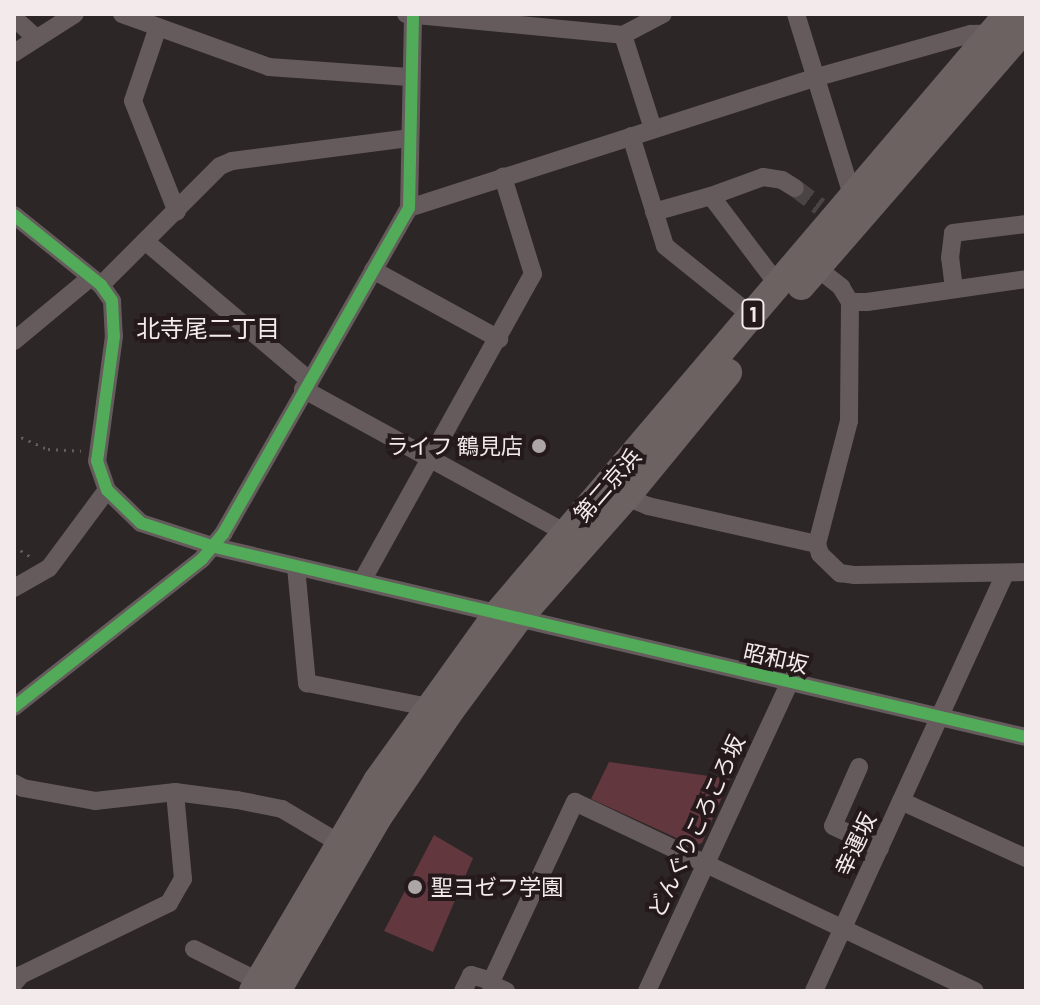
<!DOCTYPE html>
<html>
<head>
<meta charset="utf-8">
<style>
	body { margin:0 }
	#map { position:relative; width:1040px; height:1005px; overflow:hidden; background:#2c2626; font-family:Barlow,"Noto Sans JP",sans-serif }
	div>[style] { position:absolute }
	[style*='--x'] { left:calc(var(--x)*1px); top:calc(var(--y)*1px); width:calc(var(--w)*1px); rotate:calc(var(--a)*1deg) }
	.green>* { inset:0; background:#62373e }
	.minor-tunnel>* { height:18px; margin-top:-9px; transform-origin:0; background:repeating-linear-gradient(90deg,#4a4444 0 18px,transparent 0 27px) }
	.path>* { height:3px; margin-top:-1.5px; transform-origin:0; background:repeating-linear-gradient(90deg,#645d5d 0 2px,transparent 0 8px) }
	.minor>* { height:18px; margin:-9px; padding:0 9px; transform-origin:9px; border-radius:9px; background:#655b5c }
	.highway>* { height:28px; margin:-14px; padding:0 14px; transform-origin:14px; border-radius:14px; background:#6d6262 }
	.cycleway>* { height:12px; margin:-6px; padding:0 6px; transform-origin:6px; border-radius:6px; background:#51ab58 }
	.dots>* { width:22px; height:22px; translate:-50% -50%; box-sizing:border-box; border:4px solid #25191b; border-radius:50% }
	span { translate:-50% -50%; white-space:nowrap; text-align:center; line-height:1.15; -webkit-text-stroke:8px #25191b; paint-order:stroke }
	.shield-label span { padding:2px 6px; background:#25191b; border:2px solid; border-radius:6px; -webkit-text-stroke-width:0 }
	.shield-label { font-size:20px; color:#f3ebeb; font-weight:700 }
	.poi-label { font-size:22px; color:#f3ebeb }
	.right { translate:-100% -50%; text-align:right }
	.left { translate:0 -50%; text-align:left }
	.street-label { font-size:22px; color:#f3ebeb }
	.neighbourhood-label { font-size:24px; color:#f3ebeb }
	.frame { position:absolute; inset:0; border:16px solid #f3ebeb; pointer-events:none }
</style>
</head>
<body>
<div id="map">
	<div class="green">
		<i style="clip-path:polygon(609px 762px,730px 779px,702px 843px,694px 846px,591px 799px)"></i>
		<i style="clip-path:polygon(434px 835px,473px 858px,433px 952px,384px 931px)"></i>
	</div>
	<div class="minor-tunnel">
		<i style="--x:795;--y:188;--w:31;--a:37"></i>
	</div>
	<div class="path">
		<i style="--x:14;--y:434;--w:37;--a:24"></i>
		<i style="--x:48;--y:449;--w:33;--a:3"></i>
		<i style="--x:14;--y:546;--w:20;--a:33"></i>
	</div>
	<div class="minor">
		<i style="--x:122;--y:14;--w:156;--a:19.8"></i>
		<i style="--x:269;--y:67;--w:140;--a:4.1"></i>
		<i style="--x:406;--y:14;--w:218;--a:5.5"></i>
		<i style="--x:623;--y:35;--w:45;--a:-27.7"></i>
		<i style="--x:796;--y:14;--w:189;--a:72.8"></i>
		<i style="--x:14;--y:18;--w:30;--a:42"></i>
		<i style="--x:158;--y:27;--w:78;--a:108.7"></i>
		<i style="--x:133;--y:101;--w:119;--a:68.4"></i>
		<i style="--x:623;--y:35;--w:99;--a:72.3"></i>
		<i style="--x:14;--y:53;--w:72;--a:-32.6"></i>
		<i style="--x:631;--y:136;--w:115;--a:72.8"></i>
		<i style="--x:665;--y:246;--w:112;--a:38.8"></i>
		<i style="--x:711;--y:196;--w:55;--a:-20.1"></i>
		<i style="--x:763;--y:177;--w:19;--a:9"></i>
		<i style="--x:782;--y:180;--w:15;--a:32"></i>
		<i style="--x:409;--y:208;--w:425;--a:-17.8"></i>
		<i style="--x:814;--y:78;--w:163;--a:-15.7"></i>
		<i style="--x:971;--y:34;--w:25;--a:-2"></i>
		<i style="--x:654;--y:212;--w:59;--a:-15.7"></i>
		<i style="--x:711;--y:196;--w:111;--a:53"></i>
		<i style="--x:14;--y:215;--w:112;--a:38.8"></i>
		<i style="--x:101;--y:285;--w:19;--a:55"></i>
		<i style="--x:112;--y:301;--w:35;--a:87"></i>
		<i style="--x:114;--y:336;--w:126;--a:97.7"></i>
		<i style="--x:97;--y:461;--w:31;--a:71"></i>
		<i style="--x:107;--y:490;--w:47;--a:44.1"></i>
		<i style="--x:141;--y:523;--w:78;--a:18"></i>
		<i style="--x:215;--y:547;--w:833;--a:13.19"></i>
		<i style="--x:145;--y:241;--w:215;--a:40.3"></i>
		<i style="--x:817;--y:268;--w:31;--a:38"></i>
		<i style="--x:841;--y:287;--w:17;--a:59"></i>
		<i style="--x:850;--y:302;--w:17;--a:0"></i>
		<i style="--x:867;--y:302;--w:161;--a:-8.2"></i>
		<i style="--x:373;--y:270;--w:144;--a:28.7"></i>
		<i style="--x:101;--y:285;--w:168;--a:-45"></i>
		<i style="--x:220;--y:166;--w:13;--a:-23"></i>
		<i style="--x:232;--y:161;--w:178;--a:-7.4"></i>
		<i style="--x:954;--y:289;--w:31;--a:-97"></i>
		<i style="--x:950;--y:258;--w:25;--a:-83"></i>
		<i style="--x:953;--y:233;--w:74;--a:-7"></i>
		<i style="--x:850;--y:302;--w:119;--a:90.5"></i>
		<i style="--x:849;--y:421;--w:127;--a:104.6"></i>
		<i style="--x:817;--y:544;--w:10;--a:73"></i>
		<i style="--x:820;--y:554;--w:28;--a:44"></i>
		<i style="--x:840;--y:573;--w:15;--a:8"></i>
		<i style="--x:855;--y:575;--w:171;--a:-1"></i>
		<i style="--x:14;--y:341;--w:100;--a:-39.7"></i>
		<i style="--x:303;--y:389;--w:300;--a:28.7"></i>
		<i style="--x:626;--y:497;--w:24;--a:22"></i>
		<i style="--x:648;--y:506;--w:173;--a:12.7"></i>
		<i style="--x:296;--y:567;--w:117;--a:84.6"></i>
		<i style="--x:307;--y:683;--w:123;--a:11.2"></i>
		<i style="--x:362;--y:581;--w:351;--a:-60.9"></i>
		<i style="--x:533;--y:274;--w:102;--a:-107.2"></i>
		<i style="--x:14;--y:588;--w:40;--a:-29.7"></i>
		<i style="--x:49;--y:568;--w:97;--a:-53.4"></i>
		<i style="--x:14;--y:707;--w:239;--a:-38.2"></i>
		<i style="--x:202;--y:559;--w:33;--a:-50"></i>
		<i style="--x:223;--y:534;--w:375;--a:-60.3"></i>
		<i style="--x:409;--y:208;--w:194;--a:-88.8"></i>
		<i style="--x:859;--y:767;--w:64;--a:113.8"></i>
		<i style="--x:833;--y:826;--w:52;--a:25.1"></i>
		<i style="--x:14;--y:783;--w:10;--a:29"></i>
		<i style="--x:23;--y:788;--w:73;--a:10.2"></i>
		<i style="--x:95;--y:801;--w:81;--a:-6.4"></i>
		<i style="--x:175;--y:792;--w:63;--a:7.4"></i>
		<i style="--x:237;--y:800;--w:46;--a:11.3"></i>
		<i style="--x:282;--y:809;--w:66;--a:30.8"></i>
		<i style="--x:901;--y:801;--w:137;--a:24.5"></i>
		<i style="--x:194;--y:949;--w:72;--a:26.6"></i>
		<i style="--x:14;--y:983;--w:11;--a:-49"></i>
		<i style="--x:21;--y:975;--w:165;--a:-25.9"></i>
		<i style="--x:169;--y:903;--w:28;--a:-60"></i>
		<i style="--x:183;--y:879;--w:87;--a:-95.3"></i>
		<i style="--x:463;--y:991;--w:18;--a:-63"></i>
		<i style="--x:471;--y:975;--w:22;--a:16"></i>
		<i style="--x:506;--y:991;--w:17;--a:-156"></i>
		<i style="--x:490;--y:984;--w:201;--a:-65"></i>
		<i style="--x:575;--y:802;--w:442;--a:25.3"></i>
		<i style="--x:647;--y:991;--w:341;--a:-65.2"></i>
		<i style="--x:814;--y:991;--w:459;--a:-65.4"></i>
	</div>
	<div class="highway">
		<i style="--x:801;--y:286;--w:343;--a:-49"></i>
		<i style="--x:253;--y:991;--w:244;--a:-59.4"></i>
		<i style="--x:377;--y:781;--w:206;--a:-54.3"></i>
		<i style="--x:497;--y:614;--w:788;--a:-49.58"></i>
		<i style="--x:277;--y:991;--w:199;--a:-59.8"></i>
		<i style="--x:377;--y:819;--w:127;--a:-55.9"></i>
		<i style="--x:448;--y:714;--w:118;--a:-53.6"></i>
		<i style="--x:518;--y:619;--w:163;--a:-48.5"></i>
		<i style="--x:626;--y:497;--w:161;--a:-50.6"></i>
	</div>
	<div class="cycleway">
		<i style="--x:14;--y:215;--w:112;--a:38.8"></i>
		<i style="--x:101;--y:285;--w:19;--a:55"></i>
		<i style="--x:112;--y:301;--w:35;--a:87"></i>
		<i style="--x:114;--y:336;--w:126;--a:97.7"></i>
		<i style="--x:97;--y:461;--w:31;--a:71"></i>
		<i style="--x:107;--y:490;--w:47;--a:44.1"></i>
		<i style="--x:141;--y:523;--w:78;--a:18"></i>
		<i style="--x:215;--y:547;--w:833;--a:13.19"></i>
		<i style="--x:14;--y:707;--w:239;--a:-38.2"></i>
		<i style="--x:202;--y:559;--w:33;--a:-50"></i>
		<i style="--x:223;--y:534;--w:375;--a:-60.3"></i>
		<i style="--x:409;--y:208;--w:194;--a:-88.8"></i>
	</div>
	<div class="dots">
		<i style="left:539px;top:446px;background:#ada6a6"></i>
		<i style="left:415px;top:887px;background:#ada6a6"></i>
	</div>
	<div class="shield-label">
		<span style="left:753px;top:314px">1</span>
	</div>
	<div class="poi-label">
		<span class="right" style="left:523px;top:446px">ライフ 鶴見店</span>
		<span class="left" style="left:431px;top:887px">聖ヨゼフ学園</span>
	</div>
	<div class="street-label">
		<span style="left:607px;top:485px;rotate:-49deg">第二京浜</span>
		<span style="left:776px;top:658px;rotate:13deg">昭和坂</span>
		<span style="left:696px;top:826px;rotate:-65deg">どんぐりころころ坂</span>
		<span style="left:855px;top:844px;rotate:-65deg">幸運坂</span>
	</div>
	<div class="neighbourhood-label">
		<span style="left:208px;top:328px">北寺尾二丁目</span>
	</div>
	<div class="frame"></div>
</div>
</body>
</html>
